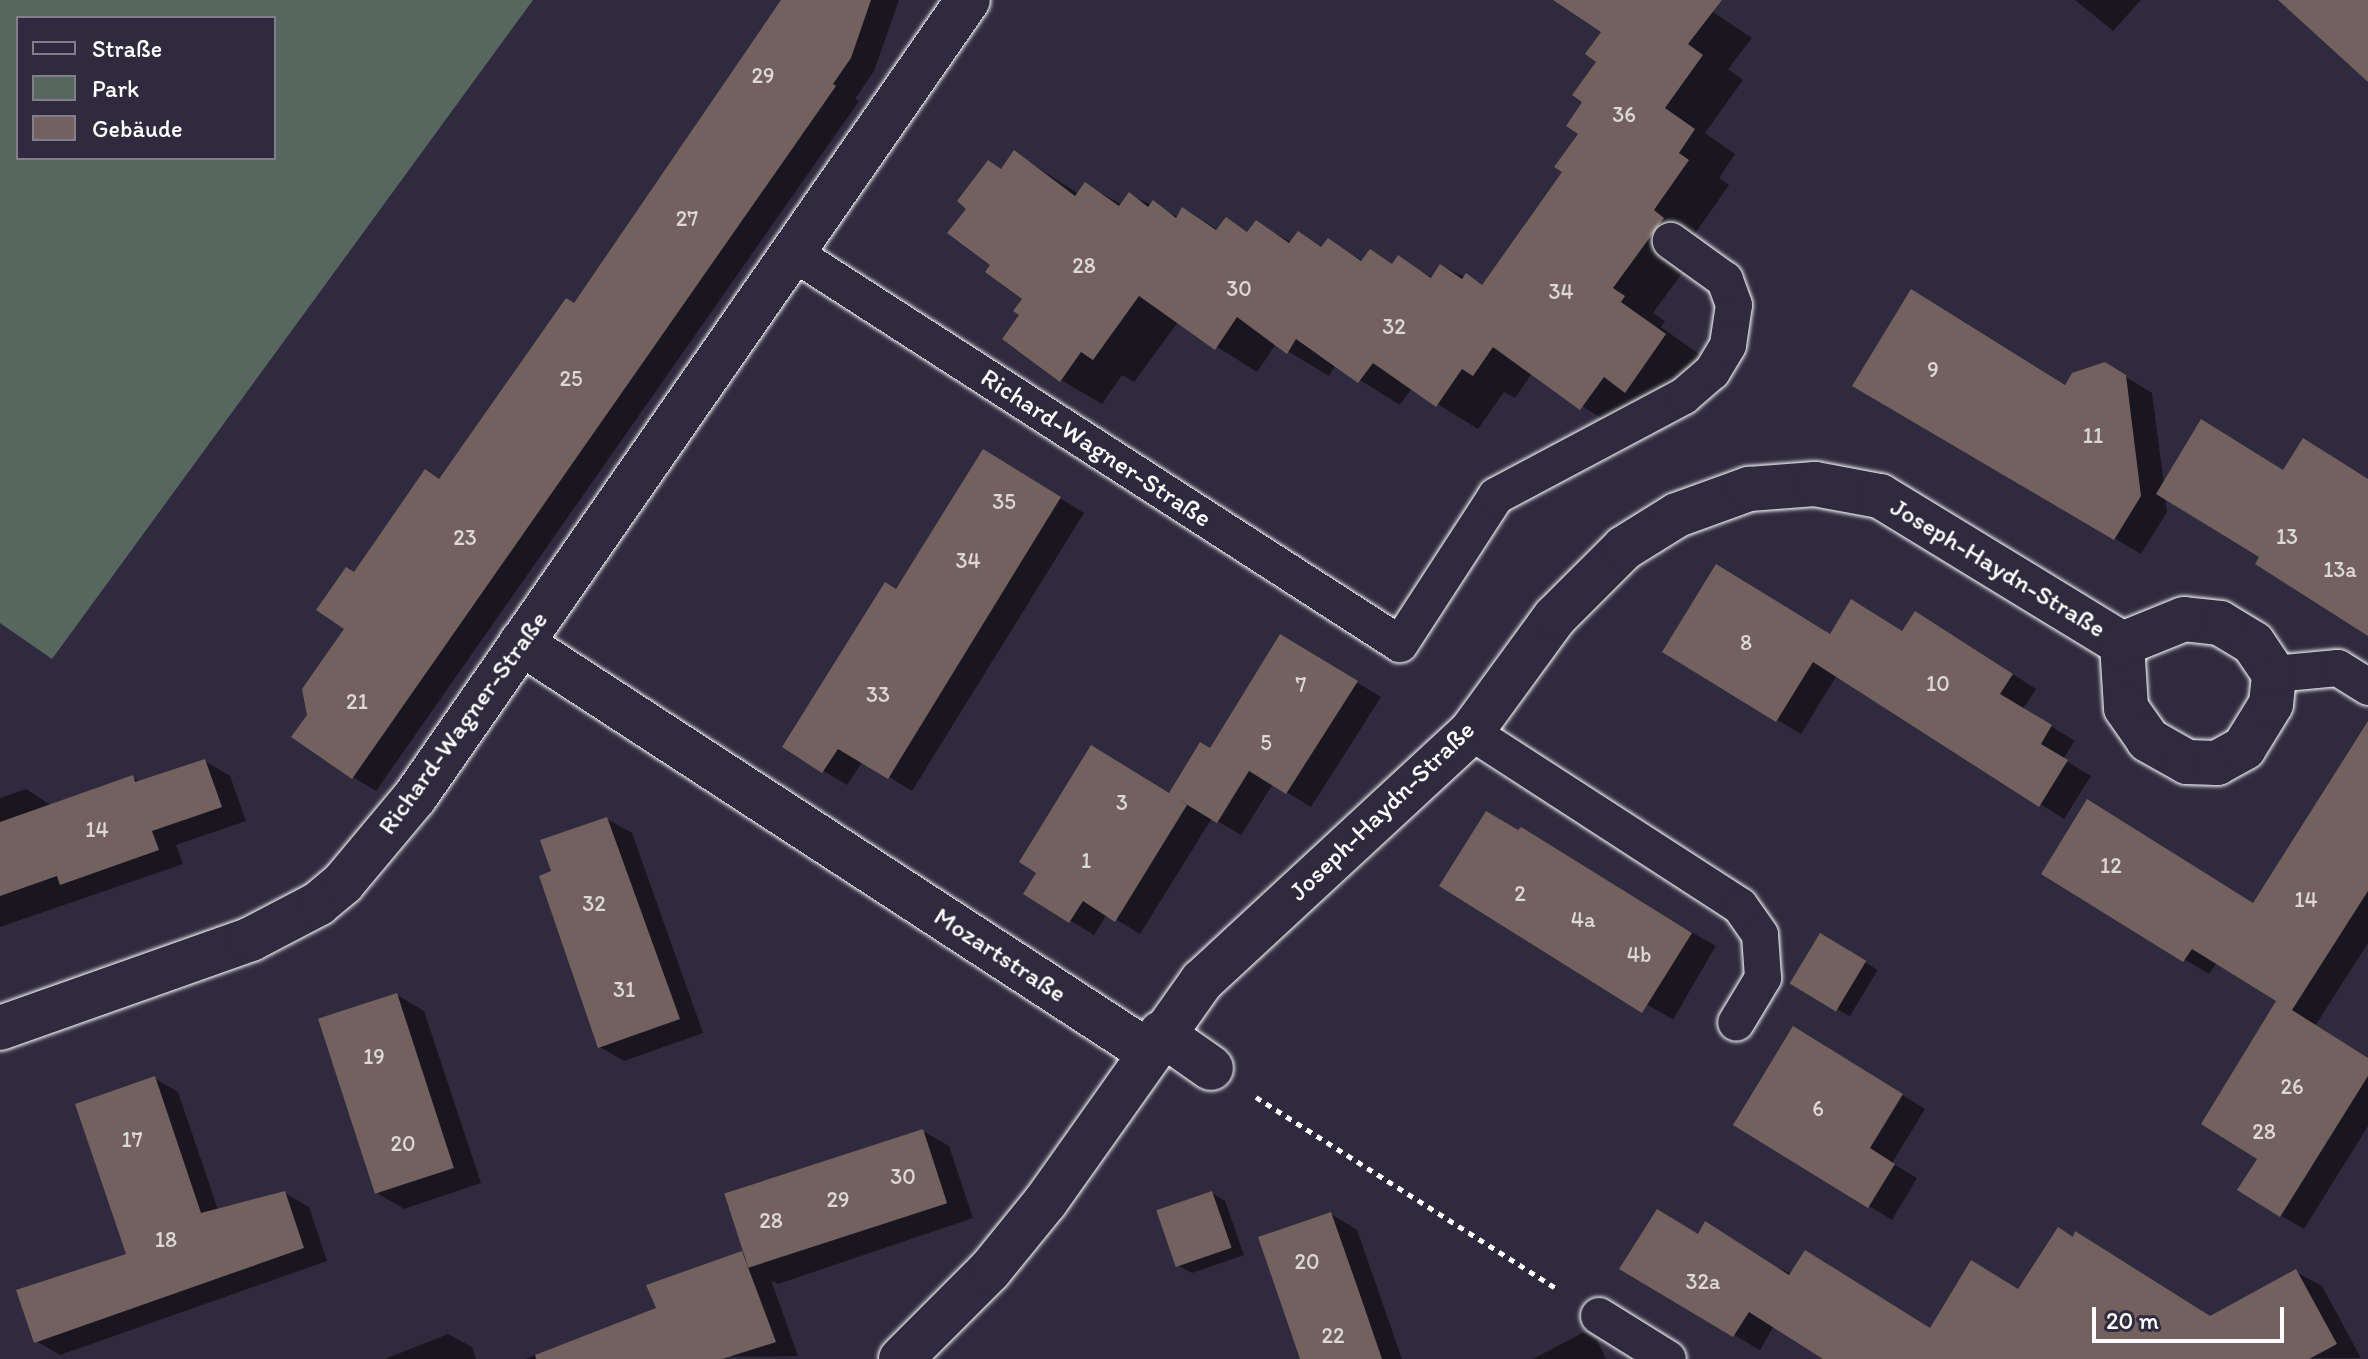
<!DOCTYPE html>
<html>
<head>
<meta charset="utf-8">
<style>
	body { margin:0 }
	#map { position:relative; width:2368px; height:1359px; overflow:hidden; background:#2f2a3d; font-family:Itim,sans-serif }
	div>[style] { position:absolute }
	[style*='--x'] { left:calc(var(--x)*1px); top:calc(var(--y)*1px); width:calc(var(--w)*1px); rotate:calc(var(--a)*1deg) }
	.green>* { inset:0; background:#57675f }
	.shadow>* { inset:0; background:#0007; transform-origin:0 0 }
	.building>* { inset:0; background:#72615f; transform-origin:0 0 }
	.path>* { height:5px; margin-top:-2.5px; transform-origin:0; background:repeating-linear-gradient(90deg,#fff 0 6px,transparent 0 12px) }
	.roads { filter:drop-shadow(0 0 2px #fff) drop-shadow(0 0 2px #fff) }
	.lane>* { height:36px; margin:-18px; padding:0 18px; transform-origin:18px; border-radius:18px; background:#2f2a3d }
	.street>* { height:44px; margin:-22px; padding:0 22px; transform-origin:22px; border-radius:22px; background:#2f2a3d }
	span { translate:-50% -50%; white-space:nowrap; text-align:center; line-height:1.15; -webkit-text-stroke:7px #2f2a3d; paint-order:stroke }
	.number-label { font-size:22px; color:#dcd8d7 }
	.number-label span { -webkit-text-stroke-width:0 }
	.street-label { font-size:26px; color:#fff }
	.legend { position:absolute; left:16px; top:16px; width:260px; height:144px; box-sizing:border-box; background:#2f2a3d; border:2px solid #827f8b; margin:0; padding:10px 14px; list-style:none; font-size:24px; color:#fff }
	.legend li { display:flex; align-items:center; gap:16px; height:40px }
	.legend b { width:40px; border:2px solid #827f8b }
	.scale { position:absolute; left:2092px; top:1307px; width:192px; height:36px; box-sizing:border-box; border:4px solid #fff; border-top:0; padding-left:10px; font-size:24px; line-height:28px; white-space:nowrap; color:#fff; -webkit-text-stroke:6px #2f2a3d; paint-order:stroke }
</style>
</head>
<body>
<div id="map">
	<div class="green">
		<i style="clip-path:polygon(evenodd,0 0,533px 0,52px 659px,0 623px,0 0,18px 18px,274px 18px,274px 158px,18px 158px,18px 18px)"></i>
	</div>
	<div class="shadow">
		<i style="clip-path:polygon(783px 0,899px 0,874px 71px,855px 99px,859px 101px,376px 791px,353px 777px,309px 715px,347px 628px,355px 574px,440px 480px,575px 305px)"></i>
		<i style="clip-path:polygon(1613px 0,1695px 0,1752px 38px,1728px 69px,1743px 80px,1705px 133px,1735px 154px,1719px 178px,1729px 185px,1694px 235px,1704px 243px,1653px 313px,1665px 321px,1661px 327px,1706px 359px,1622px 432px,1532px 373px,1515px 398px,1504px 392px,1478px 429px,1412px 388px,1400px 405px,1336px 365px,1329px 376px,1276px 344px,1257px 372px,1178px 322px,1134px 382px,1122px 375px,1102px 404px,1061px 380px,1022px 315px,1025px 299px,993px 265px,1003px 170px,1015px 153px,1079px 194px,1086px 184px,1122px 205px,1130px 195px,1178px 217px,1183px 209px,1217px 229px,1226px 219px,1249px 233px,1257px 223px,1292px 243px,1298px 234px,1323px 248px,1329px 241px,1363px 261px,1394px 265px,1399px 258px,1433px 278px,1441px 266px,1484px 286px,1565px 172px,1581px 134px)"></i>
		<i style="clip-path:polygon(2075px 0,2141px 0,2113px 31px)"></i>
		<i style="clip-path:polygon(2105px 364px,2152px 393px,2164px 485px,2284px 472px,2368px 480px,2368px 633px,2262px 556px,2165px 497px,2167px 512px,2141px 554px,1855px 385px,2066px 387px)"></i>
		<i style="clip-path:polygon(1007px 465px,1084px 513px,912px 791px,863px 761px,847px 785px,785px 747px,897px 591px)"></i>
		<i style="clip-path:polygon(1940px 627px,2036px 689px,2023px 709px,2075px 741px,2063px 759px,2091px 776px,2064px 819px,1837px 675px,1801px 734px,1665px 652px)"></i>
		<i style="clip-path:polygon(1281px 637px,1381px 697px,1311px 807px,1273px 784px,1241px 835px,1212px 818px,1140px 934px,1107px 914px,1094px 935px,1025px 893px,1170px 796px,1211px 750px)"></i>
		<i style="clip-path:polygon(2368px 724px,2368px 943px,2315px 1026px,2368px 1059px,2368px 1126px,2304px 1229px,2280px 1215px,2260px 1159px,2279px 1001px,2217px 962px,2209px 974px,2044px 874px,2255px 905px)"></i>
		<i style="clip-path:polygon(205px 761px,230px 776px,246px 821px,176px 845px,183px 864px,0 927px,0 798px,26px 789px,52px 806px,132px 778px,141px 782px)"></i>
		<i style="left:1487px;top:814px;width:264px;height:85px;rotate:30deg"></i>
		<i style="clip-path:polygon(607px 819px,632px 833px,703px 1033px,624px 1061px,600px 1047px,553px 873px)"></i>
		<i style="left:1821px;top:936px;width:66px;height:54px;rotate:31deg"></i>
		<i style="clip-path:polygon(397px 995px,424px 1011px,481px 1183px,404px 1209px,377px 1193px)"></i>
		<i style="clip-path:polygon(1817px 1042px,1925px 1109px,1892px 1163px,1917px 1178px,1892px 1220px,1736px 1124px)"></i>
		<i style="clip-path:polygon(154px 1078px,178px 1092px,218px 1210px,285px 1193px,309px 1207px,327px 1261px,60px 1355px,36px 1341px,128px 1255px)"></i>
		<i style="clip-path:polygon(923px 1131px,949px 1146px,973px 1218px,778px 1284px,771px 1280px,798px 1356px,525px 1359px,659px 1310px,742px 1254px,748px 1257px)"></i>
		<i style="clip-path:polygon(1212px 1193px,1225px 1201px,1244px 1255px,1192px 1273px,1179px 1266px)"></i>
		<i style="clip-path:polygon(1331px 1214px,1357px 1230px,1402px 1359px,1302px 1359px)"></i>
		<i style="clip-path:polygon(1699px 1236px,1931px 1330px,2019px 1291px,2211px 1318px,2296px 1272px,2322px 1286px,2361px 1358px,1827px 1359px,1774px 1326px,1760px 1350px,1622px 1269px)"></i>
		<i style="clip-path:polygon(1584px 1332px,1597px 1340px,1606px 1359px,1533px 1359px)"></i>
		<i style="clip-path:polygon(448px 1334px,472px 1347px,476px 1359px,385px 1359px)"></i>
	</div>
	<div class="building">
		<i style="clip-path:polygon(781px 0,871px 0,851px 58px,833px 84px,836px 86px,352px 779px,291px 737px,307px 715px,302px 689px,344px 629px,316px 610px,346px 567px,354px 572px,425px 469px,439px 479px,566px 298px,574px 303px)"></i>
		<i style="clip-path:polygon(1553px 0,1722px 0,1688px 44px,1703px 55px,1665px 108px,1695px 129px,1679px 153px,1689px 160px,1654px 210px,1664px 218px,1613px 288px,1625px 296px,1621px 302px,1666px 334px,1625px 393px,1604px 377px,1580px 410px,1493px 347px,1473px 376px,1462px 369px,1436px 407px,1373px 363px,1358px 383px,1296px 339px,1287px 354px,1237px 317px,1215px 350px,1139px 296px,1093px 360px,1081px 352px,1060px 382px,1002px 339px,1019px 315px,1013px 311px,1022px 299px,985px 272px,990px 265px,947px 233px,966px 209px,957px 201px,988px 160px,1001px 169px,1014px 150px,1075px 196px,1085px 182px,1119px 206px,1129px 192px,1148px 207px,1153px 200px,1176px 218px,1182px 207px,1216px 230px,1226px 217px,1247px 232px,1256px 220px,1289px 243px,1298px 231px,1321px 247px,1328px 238px,1361px 261px,1370px 249px,1392px 264px,1398px 255px,1431px 278px,1440px 264px,1462px 279px,1466px 273px,1482px 285px,1562px 172px,1554px 167px,1578px 134px,1566px 126px,1582px 102px,1572px 95px,1596px 62px,1585px 54px,1601px 32px)"></i>
		<i style="clip-path:polygon(2278px 0,2368px 0,2368px 82px)"></i>
		<i style="clip-path:polygon(1911px 289px,2065px 385px,2072px 373px,2105px 362px,2126px 375px,2141px 496px,2114px 540px,1852px 386px)"></i>
		<i style="clip-path:polygon(2201px 419px,2283px 470px,2303px 438px,2368px 479px,2368px 636px,2255px 564px,2259px 557px,2156px 494px)"></i>
		<i style="clip-path:polygon(983px 449px,1061px 497px,888px 779px,838px 749px,822px 773px,782px 747px,885px 582px,896px 589px)"></i>
		<i style="clip-path:polygon(1716px 564px,1830px 634px,1851px 599px,1902px 631px,1915px 611px,2013px 674px,2000px 694px,2052px 725px,2041px 744px,2068px 760px,2039px 807px,1813px 662px,1776px 722px,1662px 652px)"></i>
		<i style="clip-path:polygon(1280px 634px,1358px 681px,1286px 794px,1249px 771px,1217px 823px,1176px 798px,1187px 805px,1115px 922px,1083px 901px,1069px 923px,1023px 894px,1036px 873px,1019px 862px,1091px 745px,1169px 793px,1200px 742px,1210px 748px)"></i>
		<i style="clip-path:polygon(2368px 721px,2368px 891px,2292px 1010px,2368px 1058px,2368px 1076px,2280px 1217px,2237px 1190px,2257px 1159px,2201px 1124px,2276px 1001px,2192px 949px,2183px 962px,2041px 874px,2087px 799px,2253px 903px)"></i>
		<i style="clip-path:polygon(205px 759px,222px 807px,152px 831px,159px 850px,60px 885px,57px 876px,0 896px,0 822px,133px 775px,135px 782px)"></i>
		<i style="clip-path:polygon(1486px 811px,1518px 830px,1521px 827px,1692px 933px,1642px 1013px,1439px 886px)"></i>
		<i style="clip-path:polygon(607px 817px,680px 1019px,598px 1048px,539px 876px,551px 871px,540px 840px)"></i>
		<i style="left:1820px;top:933px;width:54px;height:59px;rotate:31deg"></i>
		<i style="left:397px;top:993px;width:184px;height:83px;rotate:72deg"></i>
		<i style="clip-path:polygon(1793px 1026px,1903px 1094px,1870px 1148px,1895px 1164px,1868px 1208px,1733px 1125px)"></i>
		<i style="clip-path:polygon(155px 1076px,201px 1213px,285px 1191px,304px 1248px,34px 1343px,16px 1290px,126px 1254px,75px 1104px)"></i>
		<i style="left:923px;top:1129px;width:78px;height:209px;rotate:72deg"></i>
		<i style="left:1212px;top:1191px;width:60px;height:59px;rotate:71deg"></i>
		<i style="clip-path:polygon(1657px 1209px,1698px 1234px,1705px 1221px,1789px 1275px,1805px 1250px,1930px 1328px,1971px 1260px,2018px 1289px,2058px 1227px,2073px 1237px,2075px 1231px,2210px 1316px,2296px 1269px,2337px 1344px,2309px 1359px,1823px 1359px,1749px 1312px,1733px 1337px,1619px 1269px)"></i>
		<i style="clip-path:polygon(1331px 1212px,1357px 1286px,1382px 1359px,1300px 1359px,1258px 1237px)"></i>
		<i style="clip-path:polygon(742px 1251px,776px 1342px,722px 1359px,536px 1359px,535px 1355px,656px 1308px,646px 1285px)"></i>
	</div>
	<div class="path">
		<i style="--x:1256;--y:1097;--w:357;--a:32.5"></i>
	</div>
	<div class="roads">
		<div class="lane">
			<i style="--x:792;--y:252;--w:723;--a:32.81"></i>
			<i style="--x:1400;--y:644;--w:176;--a:-57"></i>
			<i style="--x:1496;--y:496;--w:213;--a:-28"></i>
			<i style="--x:1684;--y:396;--w:37;--a:-41"></i>
			<i style="--x:1712;--y:372;--w:31;--a:-59"></i>
			<i style="--x:1728;--y:345;--w:40;--a:-81.5"></i>
			<i style="--x:1734;--y:305;--w:27;--a:-110"></i>
			<i style="--x:1725;--y:280;--w:67;--a:-144.2"></i>
			<i style="--x:2274;--y:674;--w:64;--a:-5.4"></i>
			<i style="--x:2338;--y:668;--w:36;--a:32"></i>
			<i style="--x:1471;--y:732;--w:320;--a:32.9"></i>
			<i style="--x:1740;--y:906;--w:35;--a:55"></i>
			<i style="--x:1760;--y:935;--w:43;--a:86"></i>
			<i style="--x:1763;--y:978;--w:52;--a:121"></i>
			<i style="--x:1599;--y:1316;--w:81;--a:31.9"></i>
		</div>
		<div class="street">
			<i style="--x:521;--y:643;--w:747;--a:33.09"></i>
			<i style="--x:0;--y:1028;--w:266;--a:-19.5"></i>
			<i style="--x:251;--y:939;--w:76;--a:-27.6"></i>
			<i style="--x:318;--y:904;--w:33;--a:-40"></i>
			<i style="--x:343;--y:883;--w:112;--a:-50.1"></i>
			<i style="--x:415;--y:797;--w:970;--a:-55.25"></i>
			<i style="--x:1161;--y:1033;--w:61;--a:35"></i>
			<i style="--x:901;--y:1359;--w:126;--a:-45"></i>
			<i style="--x:990;--y:1270;--w:89;--a:-50.9"></i>
			<i style="--x:1046;--y:1201;--w:270;--a:-54.7"></i>
			<i style="--x:1202;--y:981;--w:367;--a:-42.8"></i>
			<i style="--x:1471;--y:732;--w:142;--a:-53.9"></i>
			<i style="--x:1555;--y:617;--w:98;--a:-45"></i>
			<i style="--x:1624;--y:548;--w:62;--a:-31.9"></i>
			<i style="--x:1677;--y:515;--w:77;--a:-19.9"></i>
			<i style="--x:1749;--y:489;--w:66;--a:-4.3"></i>
			<i style="--x:1815;--y:484;--w:66;--a:10.5"></i>
			<i style="--x:1880;--y:496;--w:284;--a:31.4"></i>
			<i style="--x:2122;--y:644;--w:64;--a:86.4"></i>
			<i style="--x:2126;--y:708;--w:39;--a:55"></i>
			<i style="--x:2148;--y:740;--w:45;--a:29.4"></i>
			<i style="--x:2187;--y:762;--w:30;--a:2"></i>
			<i style="--x:2217;--y:763;--w:31;--a:-29"></i>
			<i style="--x:2244;--y:748;--w:52;--a:-58.5"></i>
			<i style="--x:2271;--y:704;--w:30;--a:-84"></i>
			<i style="--x:2274;--y:674;--w:37;--a:-124"></i>
			<i style="--x:2253;--y:643;--w:39;--a:-149"></i>
			<i style="--x:2220;--y:623;--w:36;--a:-174"></i>
			<i style="--x:2184;--y:619;--w:67;--a:158"></i>
		</div>
	</div>
	<div class="number-label">
		<span style="left:763px;top:76px">29</span>
		<span style="left:1624px;top:115px">36</span>
		<span style="left:687px;top:219px">27</span>
		<span style="left:1084px;top:266px">28</span>
		<span style="left:1239px;top:289px">30</span>
		<span style="left:1561px;top:292px">34</span>
		<span style="left:1394px;top:327px">32</span>
		<span style="left:1933px;top:370px">9</span>
		<span style="left:571px;top:379px">25</span>
		<span style="left:2093px;top:436px">11</span>
		<span style="left:1004px;top:502px">35</span>
		<span style="left:2287px;top:537px">13</span>
		<span style="left:465px;top:538px">23</span>
		<span style="left:968px;top:561px">34</span>
		<span style="left:2340px;top:570px">13a</span>
		<span style="left:1746px;top:643px">8</span>
		<span style="left:1938px;top:684px">10</span>
		<span style="left:1301px;top:685px">7</span>
		<span style="left:878px;top:695px">33</span>
		<span style="left:357px;top:702px">21</span>
		<span style="left:1266px;top:743px">5</span>
		<span style="left:1122px;top:803px">3</span>
		<span style="left:97px;top:830px">14</span>
		<span style="left:1086px;top:861px">1</span>
		<span style="left:2111px;top:866px">12</span>
		<span style="left:1520px;top:894px">2</span>
		<span style="left:2306px;top:900px">14</span>
		<span style="left:594px;top:904px">32</span>
		<span style="left:1583px;top:920px">4a</span>
		<span style="left:1639px;top:955px">4b</span>
		<span style="left:624px;top:990px">31</span>
		<span style="left:374px;top:1057px">19</span>
		<span style="left:2292px;top:1087px">26</span>
		<span style="left:1818px;top:1109px">6</span>
		<span style="left:2264px;top:1132px">28</span>
		<span style="left:132px;top:1140px">17</span>
		<span style="left:403px;top:1144px">20</span>
		<span style="left:903px;top:1177px">30</span>
		<span style="left:838px;top:1200px">29</span>
		<span style="left:771px;top:1221px">28</span>
		<span style="left:166px;top:1240px">18</span>
		<span style="left:1307px;top:1262px">20</span>
		<span style="left:1703px;top:1282px">32a</span>
		<span style="left:1333px;top:1336px">22</span>
	</div>
	<div class="street-label">
		<span style="left:1096px;top:448px;rotate:33deg">Richard-Wagner-Straße</span>
		<span style="left:1998px;top:568px;rotate:31deg">Joseph-Haydn-Straße</span>
		<span style="left:463px;top:723px;rotate:-54deg">Richard-Wagner-Straße</span>
		<span style="left:1382px;top:811px;rotate:-44deg">Joseph-Haydn-Straße</span>
		<span style="left:1000px;top:955px;rotate:33deg">Mozartstraße</span>
	</div>
	<ul class="legend">
	<li><b style="height:10px;background:#2f2a3d"></b>Straße</li>
	<li><b style="height:22px;background:#57675f"></b>Park</li>
	<li><b style="height:22px;background:#72615f"></b>Gebäude</li>
	</ul>
	<div class="scale">20 m</div>
</div>
</body>
</html>
